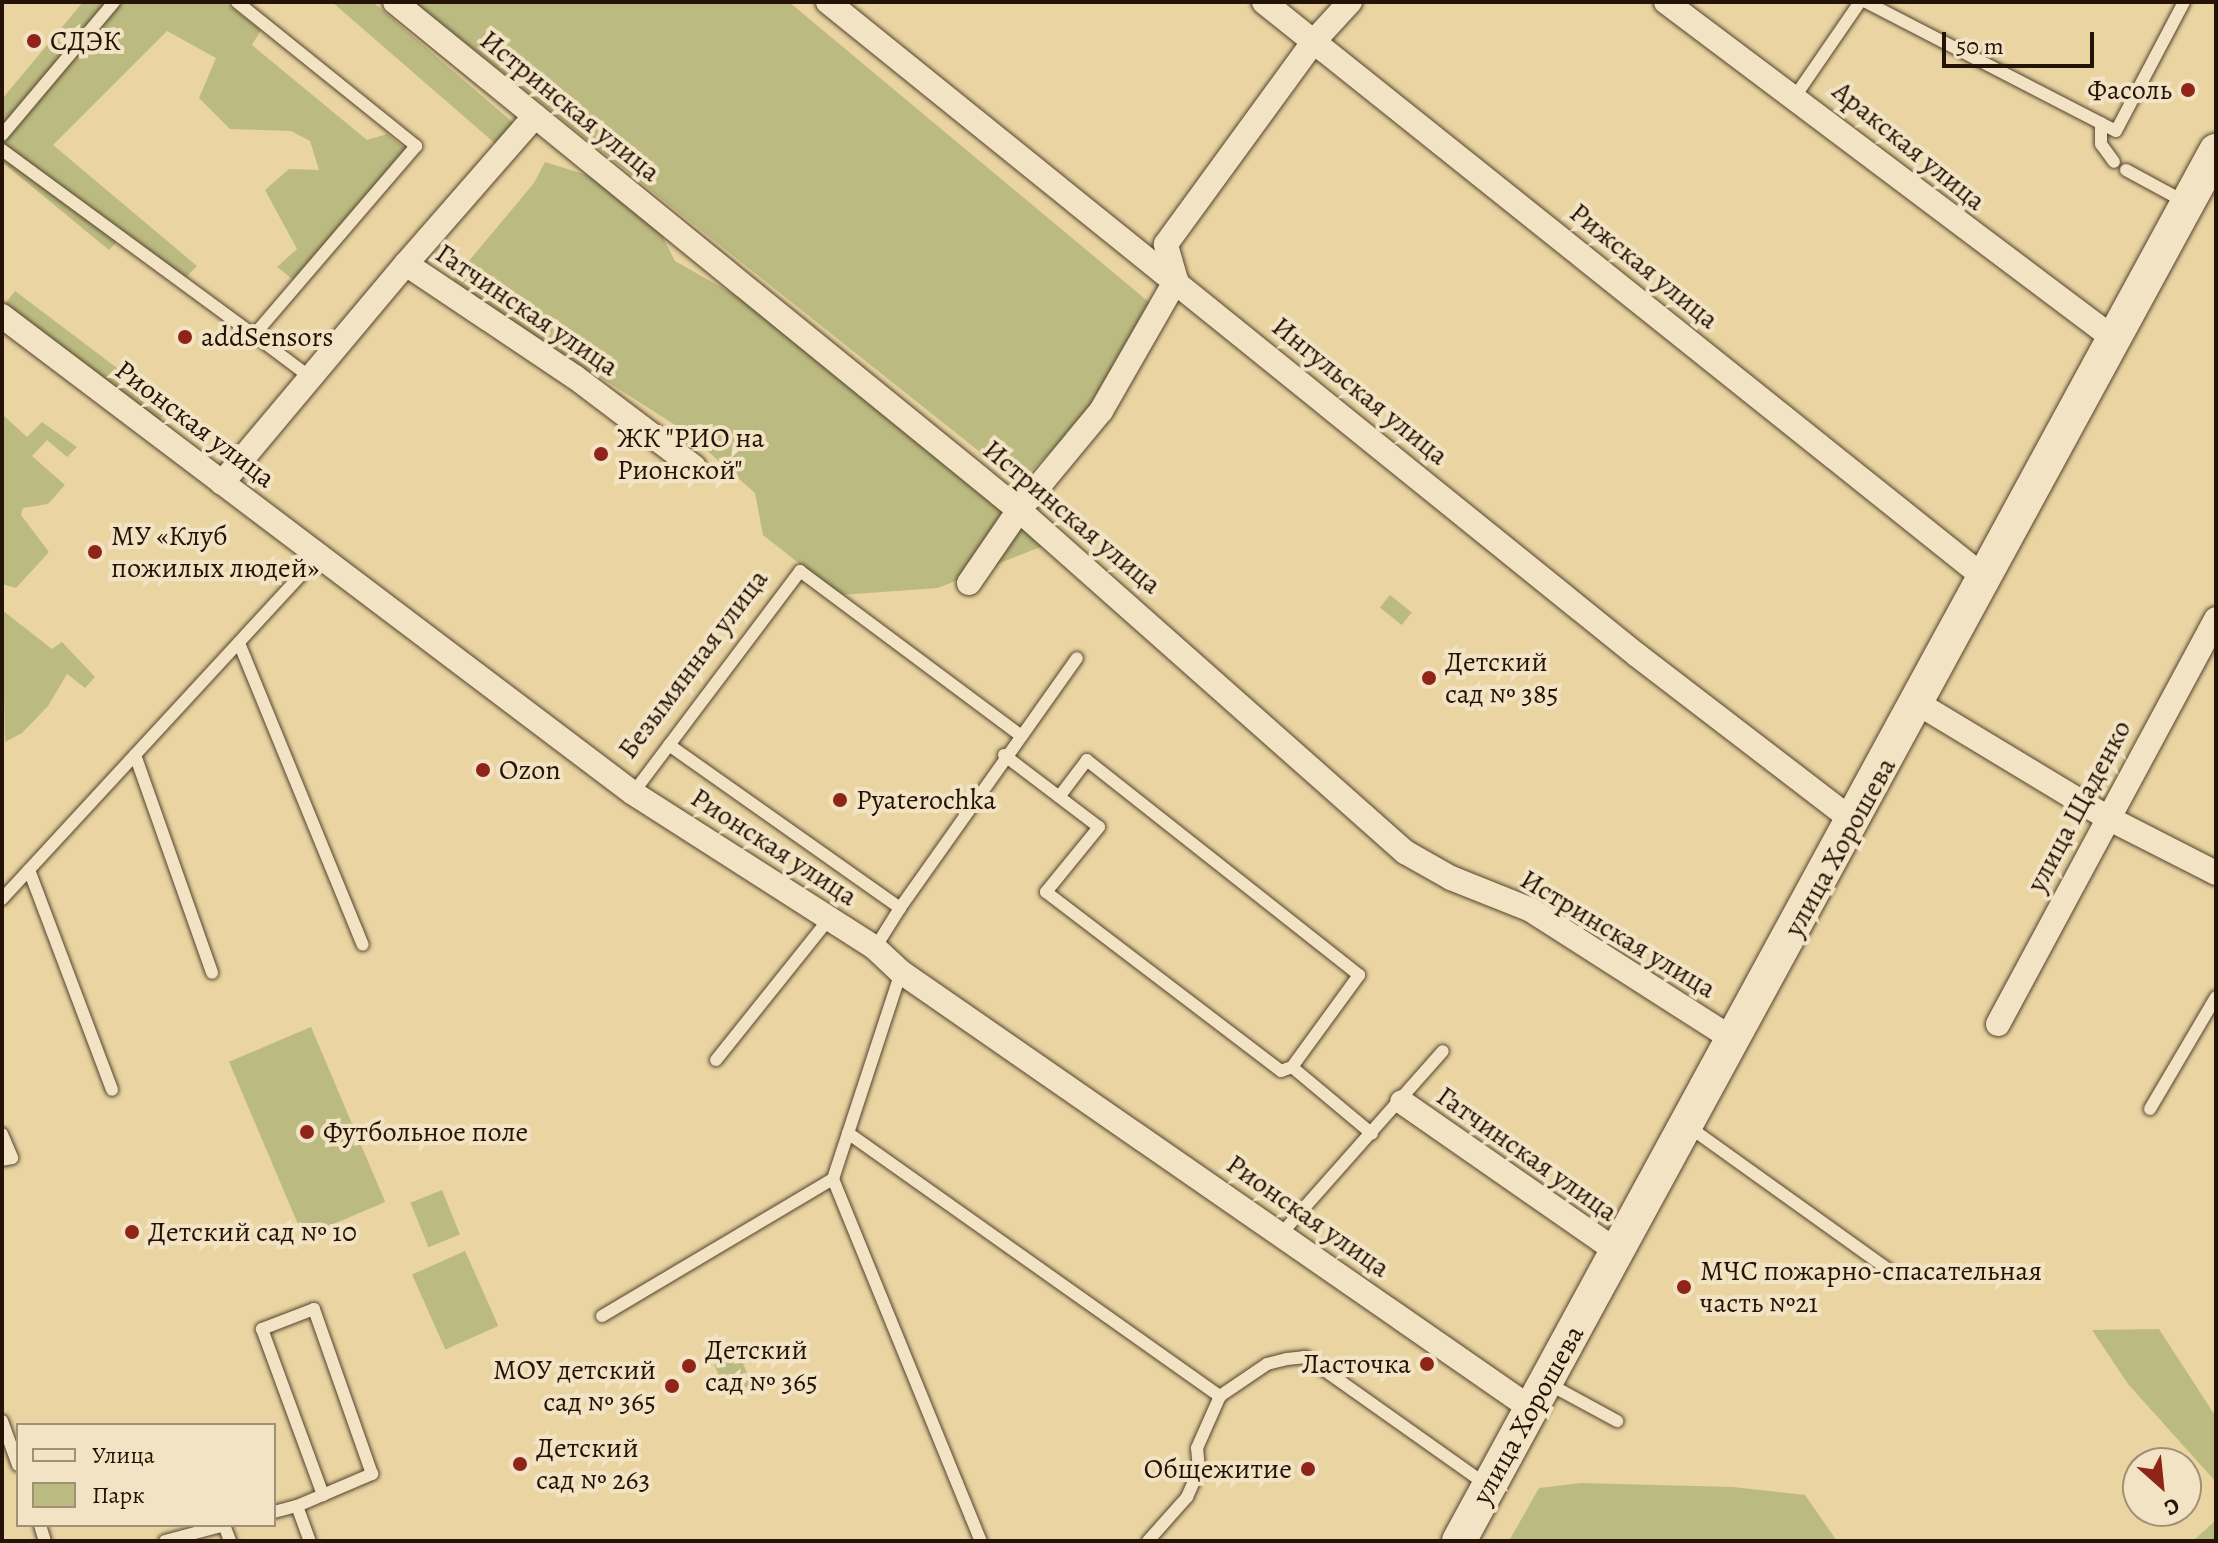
<!DOCTYPE html>
<html>
<head>
<meta charset="utf-8">
<style>
	body { margin:0 }
	#map { position:relative; width:2218px; height:1543px; overflow:hidden; background:#e9d4a2; font-family:Alegreya,serif }
	div>[style] { position:absolute }
	[style*='--x'] { left:calc(var(--x)*1px); top:calc(var(--y)*1px); width:calc(var(--w)*1px); rotate:calc(var(--a)*1deg) }
	.green>* { inset:0; background:#bbbb81; transform-origin:0 0 }
	.roads { filter:drop-shadow(0 0 2px #55432d) drop-shadow(0 0 2px #55432d) }
	.lane>* { height:12px; margin:-6px; padding:0 6px; transform-origin:6px; border-radius:6px; background:#f1e3c3 }
	.street>* { height:24px; margin:-12px; padding:0 12px; transform-origin:12px; border-radius:12px; background:#f1e3c3 }
	.secondary>* { height:34px; margin:-17px; padding:0 17px; transform-origin:17px; border-radius:17px; background:#f1e3c3 }
	.dots>* { width:22px; height:22px; translate:-50% -50%; box-sizing:border-box; border:4px solid #f1e3c3; border-radius:50% }
	span { translate:-50% -50%; white-space:nowrap; text-align:center; line-height:1.15; -webkit-text-stroke:8px #f1e3c3; paint-order:stroke }
	.poi-label { font-size:28px; color:#241306 }
	.left { translate:0 -50%; text-align:left }
	.right { translate:-100% -50%; text-align:right }
	.street-label { font-size:28px; color:#241306 }
	.frame { position:absolute; inset:0; border:4px solid #241306; pointer-events:none }
	.legend { position:absolute; left:16px; top:1423px; width:260px; height:104px; box-sizing:border-box; background:#f1e3c3; border:2px solid #9f9077; margin:0; padding:10px 14px; list-style:none; font-size:24px; color:#241306 }
	.legend li { display:flex; align-items:center; gap:16px; height:40px }
	.legend b { width:40px; border:2px solid #9f9077 }
	.north { position:absolute; left:2122px; top:1447px; width:80px; height:80px; box-sizing:border-box; background:#f1e3c3; border:2px solid #9f9077; border-radius:50%; rotate:153deg; font-size:22px; font-weight:700; line-height:32px; text-align:center; color:#241306 }
	.north::after { content:''; display:block; margin:auto; width:28px; height:36px; background:#8f2418; clip-path:polygon(50% 0,100% 100%,50% 72%,0 100%) }
	.scale { position:absolute; left:1942px; top:32px; width:152px; height:36px; box-sizing:border-box; border:4px solid #241306; border-top:0; padding-left:10px; font-size:24px; line-height:28px; white-space:nowrap; color:#241306; -webkit-text-stroke:6px #f1e3c3; paint-order:stroke }
</style>
</head>
<body>
<div id="map">
	<div class="green">
		<i style="clip-path:polygon(83px 2px,224px 2px,261px 30px,252px 45px,367px 140px,387px 134px,409px 152px,295px 281px,277px 267px,297px 249px,265px 190px,289px 169px,319px 170px,310px 141px,291px 131px,230px 129px,199px 98px,216px 58px,167px 31px,53px 145px,197px 266px,182px 281px,124px 234px,109px 250px,2px 162px,2px 99px)"></i>
		<i style="clip-path:polygon(332px 2px,373px 2px,517px 126px,498px 146px)"></i>
		<i style="clip-path:polygon(414px 2px,789px 2px,1150px 303px,1084px 418px,1019px 483px)"></i>
		<i style="clip-path:polygon(545px 162px,596px 178px,660px 232px,675px 261px,749px 303px,1045px 545px,938px 588px,840px 595px,796px 561px,763px 535px,755px 493px,686px 432px,600px 377px,548px 355px,453px 280px,534px 183px)"></i>
		<i style="left:15px;top:291px;width:193px;height:23px;rotate:37deg"></i>
		<i style="clip-path:polygon(2px 414px,27px 437px,42px 422px,77px 447px,67px 457px,47px 440px,32px 456px,65px 485px,48px 504px,23px 508px,21px 515px,49px 552px,16px 588px,2px 584px)"></i>
		<i style="left:1390px;top:595px;width:28px;height:16px;rotate:39deg"></i>
		<i style="clip-path:polygon(2px 610px,52px 649px,62px 642px,95px 677px,85px 688px,67px 674px,48px 706px,22px 733px,5px 742px)"></i>
		<i style="left:311px;top:1027px;width:190px;height:89px;rotate:67deg"></i>
		<i style="left:442px;top:1190px;width:48px;height:34px;rotate:68deg"></i>
		<i style="left:465px;top:1251px;width:82px;height:58px;rotate:66deg"></i>
		<i style="clip-path:polygon(2159px 1329px,2216px 1417px,2216px 1482px,2128px 1384px,2092px 1330px)"></i>
		<i style="left:739px;top:1354px;width:36px;height:27px;rotate:67deg"></i>
		<i style="clip-path:polygon(1581px 1483px,1733px 1487px,1805px 1495px,1837px 1541px,1509px 1541px,1539px 1488px)"></i>
		<i style="clip-path:polygon(2216px 1520px,2216px 1541px,2193px 1541px)"></i>
	</div>
	<div class="roads">
		<div class="lane">
			<i style="--x:237;--y:2;--w:230;--a:38.8"></i>
			<i style="--x:416;--y:146;--w:249;--a:130.6"></i>
			<i style="--x:254;--y:335;--w:70;--a:36.9"></i>
			<i style="--x:1866;--y:2;--w:281;--a:27.3"></i>
			<i style="--x:2116;--y:131;--w:146;--a:-62.2"></i>
			<i style="--x:1796;--y:95;--w:113;--a:-55.5"></i>
			<i style="--x:2101;--y:123;--w:21;--a:90"></i>
			<i style="--x:2101;--y:144;--w:22;--a:54"></i>
			<i style="--x:2;--y:135;--w:174;--a:-49.9"></i>
			<i style="--x:2;--y:150;--w:313;--a:36.3"></i>
			<i style="--x:2126;--y:170;--w:69;--a:28.4"></i>
			<i style="--x:239;--y:643;--w:326;--a:67.7"></i>
			<i style="--x:669;--y:745;--w:283;--a:35.2"></i>
			<i style="--x:900;--y:908;--w:47;--a:122"></i>
			<i style="--x:135;--y:755;--w:231;--a:70.5"></i>
			<i style="--x:1004;--y:755;--w:119;--a:37.2"></i>
			<i style="--x:1099;--y:827;--w:84;--a:129.2"></i>
			<i style="--x:1046;--y:892;--w:295;--a:37.3"></i>
			<i style="--x:1281;--y:1071;--w:12;--a:-20"></i>
			<i style="--x:1292;--y:1067;--w:114;--a:-53.9"></i>
			<i style="--x:1359;--y:975;--w:347;--a:-141.7"></i>
			<i style="--x:1087;--y:760;--w:46;--a:127.1"></i>
			<i style="--x:633;--y:793;--w:278;--a:-53"></i>
			<i style="--x:800;--y:571;--w:273;--a:36.7"></i>
			<i style="--x:29;--y:870;--w:235;--a:69.3"></i>
			<i style="--x:2;--y:899;--w:467;--a:-47.3"></i>
			<i style="--x:900;--y:908;--w:306;--a:-54.7"></i>
			<i style="--x:901;--y:972;--w:218;--a:108.2"></i>
			<i style="--x:833;--y:1179;--w:391;--a:67.8"></i>
			<i style="--x:716;--y:1060;--w:181;--a:-51.3"></i>
			<i style="--x:1292;--y:1067;--w:104;--a:39.9"></i>
			<i style="--x:2150;--y:1109;--w:130;--a:-59.5"></i>
			<i style="--x:1688;--y:1126;--w:247;--a:35.6"></i>
			<i style="--x:848;--y:1133;--w:456;--a:35.3"></i>
			<i style="--x:2;--y:1134;--w:26;--a:67"></i>
			<i style="--x:12;--y:1158;--w:10;--a:169"></i>
			<i style="--x:1281;--y:1234;--w:244;--a:-48.5"></i>
			<i style="--x:602;--y:1316;--w:269;--a:-30.7"></i>
			<i style="--x:1547;--y:1383;--w:80;--a:28.5"></i>
			<i style="--x:2;--y:1421;--w:47;--a:70"></i>
			<i style="--x:297;--y:1506;--w:37;--a:70"></i>
			<i style="--x:274;--y:1512;--w:24;--a:-15"></i>
			<i style="--x:297;--y:1506;--w:82;--a:-23.1"></i>
			<i style="--x:372;--y:1474;--w:175;--a:-109.4"></i>
			<i style="--x:314;--y:1309;--w:56;--a:159"></i>
			<i style="--x:262;--y:1329;--w:177;--a:69.8"></i>
			<i style="--x:40;--y:1525;--w:17;--a:73"></i>
			<i style="--x:224;--y:1525;--w:17;--a:69"></i>
			<i style="--x:165;--y:1541;--w:62;--a:-14.9"></i>
			<i style="--x:1148;--y:1541;--w:59;--a:-48.4"></i>
			<i style="--x:1187;--y:1497;--w:30;--a:-66"></i>
			<i style="--x:1199;--y:1470;--w:22;--a:-95"></i>
			<i style="--x:1197;--y:1448;--w:57;--a:-66.1"></i>
			<i style="--x:1220;--y:1396;--w:57;--a:-34.2"></i>
			<i style="--x:1267;--y:1364;--w:21;--a:-14"></i>
			<i style="--x:1287;--y:1359;--w:19;--a:-6"></i>
			<i style="--x:1306;--y:1357;--w:223;--a:35.3"></i>
		</div>
		<div class="street">
			<i style="--x:395;--y:2;--w:805;--a:39.15"></i>
			<i style="--x:1019;--y:510;--w:516;--a:41.54"></i>
			<i style="--x:1405;--y:852;--w:53;--a:29.5"></i>
			<i style="--x:1451;--y:878;--w:86;--a:21.8"></i>
			<i style="--x:1531;--y:910;--w:241;--a:32.6"></i>
			<i style="--x:828;--y:2;--w:1040;--a:38.91"></i>
			<i style="--x:1637;--y:655;--w:265;--a:37.5"></i>
			<i style="--x:1847;--y:816;--w:11;--a:75"></i>
			<i style="--x:1264;--y:2;--w:923;--a:38.62"></i>
			<i style="--x:1666;--y:2;--w:559;--a:36.93"></i>
			<i style="--x:535;--y:116;--w:196;--a:131.1"></i>
			<i style="--x:406;--y:264;--w:203;--a:33.8"></i>
			<i style="--x:575;--y:377;--w:149;--a:37.1"></i>
			<i style="--x:2;--y:316;--w:791;--a:37.09"></i>
			<i style="--x:633;--y:793;--w:287;--a:32.6"></i>
			<i style="--x:875;--y:948;--w:35;--a:43"></i>
			<i style="--x:901;--y:972;--w:764;--a:34.71"></i>
			<i style="--x:222;--y:483;--w:286;--a:-50"></i>
			<i style="--x:969;--y:583;--w:88;--a:-55.6"></i>
			<i style="--x:1019;--y:510;--w:129;--a:-50.4"></i>
			<i style="--x:1101;--y:411;--w:151;--a:-60.2"></i>
			<i style="--x:1176;--y:280;--w:37;--a:-106"></i>
			<i style="--x:1166;--y:244;--w:253;--a:-53.9"></i>
			<i style="--x:1315;--y:40;--w:52;--a:-47.4"></i>
			<i style="--x:1919;--y:704;--w:218;--a:31.1"></i>
			<i style="--x:2106;--y:817;--w:123;--a:27"></i>
			<i style="--x:1998;--y:1024;--w:460;--a:-61.7"></i>
			<i style="--x:1402;--y:1102;--w:264;--a:34.8"></i>
		</div>
		<div class="secondary">
			<i style="--x:1459;--y:1541;--w:1583;--a:-61.43"></i>
		</div>
	</div>
	<div class="dots">
		<i style="left:34px;top:41px;background:#8f2418"></i>
		<i style="left:2188px;top:90px;background:#8f2418"></i>
		<i style="left:185px;top:337px;background:#8f2418"></i>
		<i style="left:601px;top:454px;background:#8f2418"></i>
		<i style="left:95px;top:552px;background:#8f2418"></i>
		<i style="left:1429px;top:678px;background:#8f2418"></i>
		<i style="left:483px;top:770px;background:#8f2418"></i>
		<i style="left:840px;top:800px;background:#8f2418"></i>
		<i style="left:307px;top:1132px;background:#8f2418"></i>
		<i style="left:132px;top:1232px;background:#8f2418"></i>
		<i style="left:1684px;top:1287px;background:#8f2418"></i>
		<i style="left:1427px;top:1364px;background:#8f2418"></i>
		<i style="left:689px;top:1366px;background:#8f2418"></i>
		<i style="left:672px;top:1386px;background:#8f2418"></i>
		<i style="left:520px;top:1464px;background:#8f2418"></i>
		<i style="left:1308px;top:1469px;background:#8f2418"></i>
	</div>
	<div class="poi-label">
		<span class="left" style="left:50px;top:41px">СДЭК</span>
		<span class="right" style="left:2172px;top:90px">Фасоль</span>
		<span class="left" style="left:201px;top:337px">addSensors</span>
		<span class="left" style="left:617px;top:454px">ЖК "РИО на<br>Рионской"</span>
		<span class="left" style="left:111px;top:552px">МУ «Клуб<br>пожилых людей»</span>
		<span class="left" style="left:1445px;top:678px">Детский<br>сад № 385</span>
		<span class="left" style="left:499px;top:770px">Ozon</span>
		<span class="left" style="left:856px;top:800px">Pyaterochka</span>
		<span class="left" style="left:323px;top:1132px">Футбольное поле</span>
		<span class="left" style="left:148px;top:1232px">Детский сад № 10</span>
		<span class="left" style="left:1700px;top:1287px">МЧС пожарно-спасательная<br>часть №21</span>
		<span class="left" style="left:705px;top:1366px">Детский<br>сад № 365</span>
		<span class="right" style="left:1411px;top:1364px">Ласточка</span>
		<span class="right" style="left:656px;top:1386px">МОУ детский<br>сад № 365</span>
		<span class="left" style="left:536px;top:1464px">Детский<br>сад № 263</span>
		<span class="right" style="left:1292px;top:1469px">Общежитие</span>
	</div>
	<div class="street-label">
		<span style="left:570px;top:106px;rotate:39deg">Истринская улица</span>
		<span style="left:1909px;top:146px;rotate:39deg">Аракская улица</span>
		<span style="left:1644px;top:266px;rotate:39deg">Рижская улица</span>
		<span style="left:527px;top:310px;rotate:34deg">Гатчинская улица</span>
		<span style="left:1360px;top:391px;rotate:39deg">Ингульская улица</span>
		<span style="left:195px;top:424px;rotate:37deg">Рионская улица</span>
		<span style="left:1072px;top:517px;rotate:40deg">Истринская улица</span>
		<span style="left:693px;top:664px;rotate:-53deg">Безымянная улица</span>
		<span style="left:2079px;top:806px;rotate:-62deg">улица Щаденко</span>
		<span style="left:774px;top:847px;rotate:33deg">Рионская улица</span>
		<span style="left:1840px;top:847px;rotate:-61deg">улица Хорошева</span>
		<span style="left:1618px;top:934px;rotate:31deg">Истринская улица</span>
		<span style="left:1527px;top:1154px;rotate:35deg">Гатчинская улица</span>
		<span style="left:1308px;top:1216px;rotate:35deg">Рионская улица</span>
		<span style="left:1528px;top:1415px;rotate:-61deg">улица Хорошева</span>
	</div>
	<div class="frame"></div>
	<ul class="legend">
	<li><b style="height:10px;background:#f1e3c3"></b>Улица</li>
	<li><b style="height:22px;background:#bbbb81"></b>Парк</li>
	</ul>
	<div class="north">С</div>
	<div class="scale">50 m</div>
</div>
</body>
</html>
